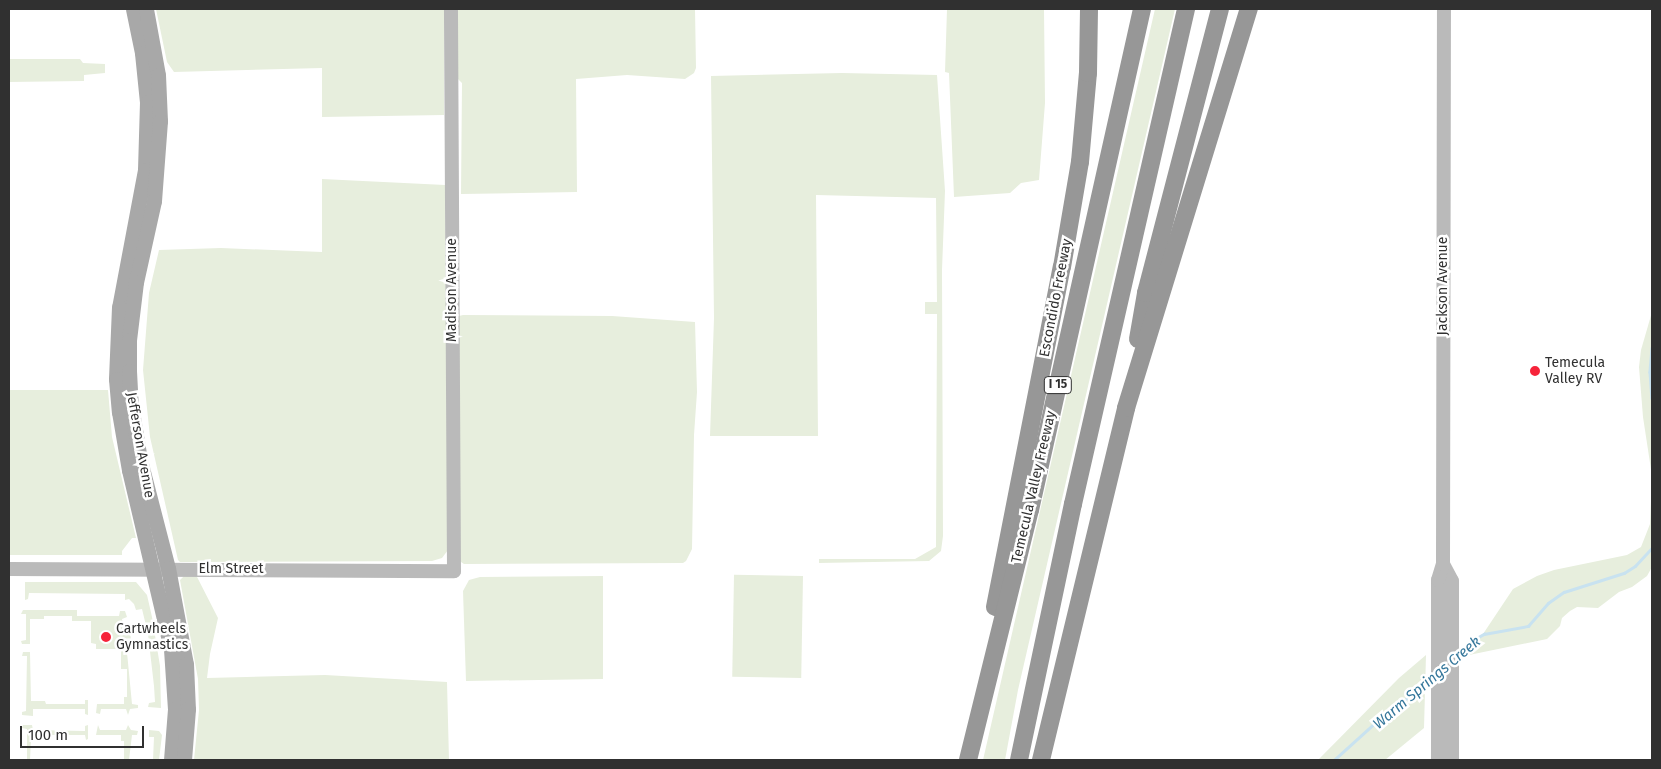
<!DOCTYPE html>
<html>
<head>
<meta charset="utf-8">
<style>
	body { margin:0 }
	#map { position:relative; width:1661px; height:769px; overflow:hidden; background:#fff; font-family:"Fira Sans",sans-serif }
	div>[style] { position:absolute }
	[style*='--x'] { left:calc(var(--x)*1px); top:calc(var(--y)*1px); width:calc(var(--w)*1px); rotate:calc(var(--a)*1deg) }
	.green>* { inset:0; background:#e7eedd; transform-origin:0 0 }
	.stream>* { height:2.5px; margin:-1.25px; padding:0 1.25px; transform-origin:1.25px; border-radius:1.25px; background:#c8e2f0 }
	.secondary>* { height:14px; margin:-7px; padding:0 7px; transform-origin:7px; border-radius:7px; background:#bababa }
	.primary>* { height:15px; margin:-7.5px; padding:0 7.5px; transform-origin:7.5px; border-radius:7.5px; background:#a8a8a8 }
	.highway>* { height:18px; margin:-9px; padding:0 9px; transform-origin:9px; border-radius:9px; background:#979797 }
	.dots>* { width:14px; height:14px; translate:-50% -50%; box-sizing:border-box; border:2px solid #fff; border-radius:50% }
	span { translate:-50% -50%; white-space:nowrap; text-align:center; line-height:1.15; -webkit-text-stroke:5px #fff; paint-order:stroke }
	.shield-label span { padding:1px 4px; background:#fff; border:1px solid; border-radius:4px; -webkit-text-stroke-width:0 }
	.shield-label { font-size:12px; color:#303030; font-weight:700 }
	.street-label { font-size:14px; color:#303030 }
	.poi-label { font-size:14px; color:#303030 }
	.left { translate:0 -50%; text-align:left }
	.water-label { font-size:15px; color:#35779b; font-style:italic }
	.frame { position:absolute; inset:0; border:10px solid #303030; pointer-events:none }
	.scale { position:absolute; left:20px; top:726px; width:124px; height:22px; box-sizing:border-box; border:2px solid #303030; border-top:0; padding-left:6px; font-size:15px; line-height:18px; white-space:nowrap; color:#303030; -webkit-text-stroke:4px #fff; paint-order:stroke }
</style>
</head>
<body>
<div id="map">
	<div class="green">
		<i style="clip-path:polygon(156px 9px,444px 9px,444px 115px,322px 117px,322px 68px,174px 72px,167px 62px)"></i>
		<i style="clip-path:polygon(455px 9px,695px 9px,696px 68px,694px 73px,685px 79px,627px 75px,576px 79px,577px 192px,461px 194px,462px 83px,457px 78px)"></i>
		<i style="clip-path:polygon(947px 9px,1044px 9px,1045px 103px,1039px 180px,1021px 183px,1010px 193px,954px 197px,949px 73px,945px 72px)"></i>
		<i style="clip-path:polygon(1155px 9px,1175px 9px,1018px 690px,1005px 760px,983px 760px)"></i>
		<i style="clip-path:polygon(9px 59px,80px 59px,83px 63px,105px 64px,105px 73px,84px 75px,84px 81px,9px 82px)"></i>
		<i style="clip-path:polygon(842px 73px,937px 75px,945px 191px,942px 270px,943px 536px,941px 551px,929px 561px,819px 563px,819px 559px,915px 559px,936px 547px,937px 314px,925px 314px,925px 302px,937px 302px,936px 198px,816px 195px,818px 436px,710px 436px,714px 318px,711px 76px)"></i>
		<i style="clip-path:polygon(322px 179px,445px 185px,448px 550px,442px 558px,432px 561px,180px 562px,178px 560px,150px 437px,143px 370px,149px 293px,159px 250px,221px 248px,322px 252px)"></i>
		<i style="clip-path:polygon(1652px 312px,1652px 476px,1643px 417px,1639px 367px,1641px 350px)"></i>
		<i style="clip-path:polygon(463px 315px,612px 316px,695px 322px,697px 392px,694px 435px,692px 549px,686px 561px,683px 563px,464px 564px,458px 560px,459px 316px)"></i>
		<i style="clip-path:polygon(9px 390px,108px 390px,112px 437px,136px 538px,132px 538px,122px 551px,122px 555px,9px 555px)"></i>
		<i style="clip-path:polygon(1652px 478px,1652px 567px,1647px 576px,1632px 587px,1619px 592px,1598px 608px,1577px 607px,1570px 611px,1562px 618px,1560px 626px,1547px 639px,1469px 655px,1513px 589px,1537px 576px,1554px 570px,1627px 555px,1641px 547px,1650px 524px)"></i>
		<i style="clip-path:polygon(195px 573px,218px 618px,210px 654px,207px 678px,325px 675px,447px 682px,449px 760px,194px 760px,199px 710px,198px 679px,180px 580px,185px 575px)"></i>
		<i style="clip-path:polygon(603px 576px,603px 679px,466px 681px,463px 591px,469px 580px,480px 577px)"></i>
		<i style="left:803px;top:576px;width:102px;height:69px;rotate:91deg"></i>
		<i style="clip-path:polygon(25px 582px,136px 582px,147px 595px,152px 617px,160px 666px,161px 708px,148px 707px,149px 703px,155px 702px,154px 686px,148px 634px,142px 609px,136px 610px,134px 604px,129px 599px,125px 600px,125px 594px,29px 593px,28px 599px,25px 600px)"></i>
		<i style="clip-path:polygon(23px 610px,77px 610px,77px 616px,119px 616px,120px 611px,125px 611px,127px 617px,122px 619px,123px 625px,129px 627px,131px 639px,126px 642px,132px 704px,138px 705px,138px 708px,130px 709px,128px 715px,126px 709px,101px 709px,100px 714px,96px 713px,97px 704px,124px 704px,124px 697px,127px 697px,127px 669px,121px 669px,121px 649px,96px 649px,96px 644px,91px 643px,91px 621px,72px 621px,72px 616px,44px 616px,44px 619px,30px 619px,30px 644px,22px 644px,21px 641px,26px 640px,26px 614px,21px 614px)"></i>
		<i style="clip-path:polygon(23px 652px,30px 652px,31px 701px,45px 701px,46px 704px,85px 704px,85px 700px,88px 700px,88px 715px,85px 714px,85px 709px,33px 709px,33px 716px,22px 715px,22px 712px,26px 711px,27px 656px,22px 656px)"></i>
		<i style="clip-path:polygon(1426px 655px,1424px 728px,1385px 760px,1318px 760px,1399px 678px)"></i>
		<i style="clip-path:polygon(23px 725px,32px 725px,33px 730px,85px 731px,85px 726px,88px 725px,88px 739px,86px 740px,85px 735px,46px 735px,46px 738px,31px 738px,30px 760px,27px 760px,27px 729px,22px 728px)"></i>
		<i style="clip-path:polygon(98px 725px,100px 730px,126px 730px,128px 725px,131px 730px,138px 731px,137px 735px,132px 735px,129px 760px,124px 760px,124px 741px,121px 741px,121px 735px,96px 735px)"></i>
		<i style="clip-path:polygon(149px 730px,159px 731px,162px 735px,159px 760px,153px 760px,154px 737px,149px 737px)"></i>
	</div>
	<div class="stream">
		<i style="--x:1652;--y:348;--w:24;--a:95"></i>
		<i style="--x:1650;--y:372;--w:26;--a:86"></i>
		<i style="--x:1457;--y:656;--w:23;--a:-45"></i>
		<i style="--x:1473;--y:640;--w:13;--a:-29"></i>
		<i style="--x:1484;--y:634;--w:45;--a:-10.3"></i>
		<i style="--x:1528;--y:626;--w:30;--a:-49"></i>
		<i style="--x:1548;--y:603;--w:19;--a:-35"></i>
		<i style="--x:1564;--y:592;--w:63;--a:-17.6"></i>
		<i style="--x:1624;--y:573;--w:13;--a:-32"></i>
		<i style="--x:1635;--y:566;--w:25;--a:-47"></i>
		<i style="--x:1334;--y:760;--w:55;--a:-42.1"></i>
		<i style="--x:1375;--y:723;--w:73;--a:-37.8"></i>
	</div>
	<div class="secondary">
		<i style="--x:1443;--y:564;--w:19;--a:62"></i>
		<i style="--x:1452;--y:581;--w:179;--a:90"></i>
		<i style="--x:9;--y:569;--w:445;--a:0.3"></i>
		<i style="--x:454;--y:571;--w:562;--a:-90.31"></i>
		<i style="--x:1438;--y:760;--w:180;--a:-90"></i>
		<i style="--x:1438;--y:580;--w:17;--a:-73"></i>
		<i style="--x:1443;--y:564;--w:555;--a:-89.9"></i>
	</div>
	<div class="primary">
		<i style="--x:133;--y:9;--w:45;--a:78.4"></i>
		<i style="--x:142;--y:53;--w:49;--a:84.2"></i>
		<i style="--x:147;--y:102;--w:68;--a:91.7"></i>
		<i style="--x:145;--y:170;--w:139;--a:100.7"></i>
		<i style="--x:119;--y:307;--w:72;--a:92.4"></i>
		<i style="--x:116;--y:379;--w:33;--a:85"></i>
		<i style="--x:119;--y:412;--w:59;--a:80.2"></i>
		<i style="--x:129;--y:470;--w:184;--a:76.8"></i>
		<i style="--x:171;--y:649;--w:60;--a:86.2"></i>
		<i style="--x:175;--y:709;--w:51;--a:94.5"></i>
		<i style="--x:146;--y:9;--w:67;--a:79.7"></i>
		<i style="--x:158;--y:75;--w:46;--a:87.5"></i>
		<i style="--x:160;--y:121;--w:80;--a:94.3"></i>
		<i style="--x:154;--y:201;--w:83;--a:102.5"></i>
		<i style="--x:136;--y:282;--w:58;--a:96.9"></i>
		<i style="--x:129;--y:340;--w:31;--a:90"></i>
		<i style="--x:129;--y:371;--w:34;--a:87"></i>
		<i style="--x:131;--y:405;--w:56;--a:80.7"></i>
		<i style="--x:140;--y:460;--w:112;--a:75.5"></i>
		<i style="--x:168;--y:568;--w:98;--a:79.4"></i>
		<i style="--x:186;--y:664;--w:45;--a:87.5"></i>
		<i style="--x:188;--y:709;--w:51;--a:94.5"></i>
	</div>
	<div class="highway">
		<i style="--x:1138;--y:339;--w:47;--a:-80.1"></i>
		<i style="--x:1146;--y:293;--w:293;--a:-75.4"></i>
		<i style="--x:995;--y:607;--w:347;--a:-78.9"></i>
		<i style="--x:1062;--y:267;--w:107;--a:-80.3"></i>
		<i style="--x:1080;--y:162;--w:89;--a:-84.9"></i>
		<i style="--x:1088;--y:73;--w:64;--a:-89.1"></i>
		<i style="--x:968;--y:760;--w:258;--a:-76.1"></i>
		<i style="--x:1030;--y:510;--w:513;--a:-77.4"></i>
		<i style="--x:1019;--y:760;--w:262;--a:-78.1"></i>
		<i style="--x:1073;--y:504;--w:508;--a:-77.14"></i>
		<i style="--x:1041;--y:760;--w:362;--a:-76.4"></i>
		<i style="--x:1126;--y:408;--w:418;--a:-72.9"></i>
	</div>
	<div class="dots">
		<i style="left:1535px;top:371px;background:#f6233a"></i>
		<i style="left:106px;top:637px;background:#f6233a"></i>
	</div>
	<div class="shield-label">
		<span style="left:1058px;top:385px">I 15</span>
	</div>
	<div class="street-label">
		<span style="left:1443px;top:286px;rotate:-90deg">Jackson Avenue</span>
		<span style="left:452px;top:290px;rotate:-90deg">Madison Avenue</span>
		<span style="left:1056px;top:298px;rotate:-79deg">Escondido Freeway</span>
		<span style="left:140px;top:445px;rotate:80deg">Jefferson Avenue</span>
		<span style="left:1034px;top:487px;rotate:-77deg">Temecula Valley Freeway</span>
		<span style="left:231px;top:569px">Elm Street</span>
	</div>
	<div class="poi-label">
		<span class="left" style="left:1545px;top:371px">Temecula<br>Valley RV</span>
		<span class="left" style="left:116px;top:637px">Cartwheels<br>Gymnastics</span>
	</div>
	<div class="water-label">
		<span style="left:1427px;top:683px;rotate:-40deg">Warm Springs Creek</span>
	</div>
	<div class="frame"></div>
	<div class="scale">100 m</div>
</div>
</body>
</html>
